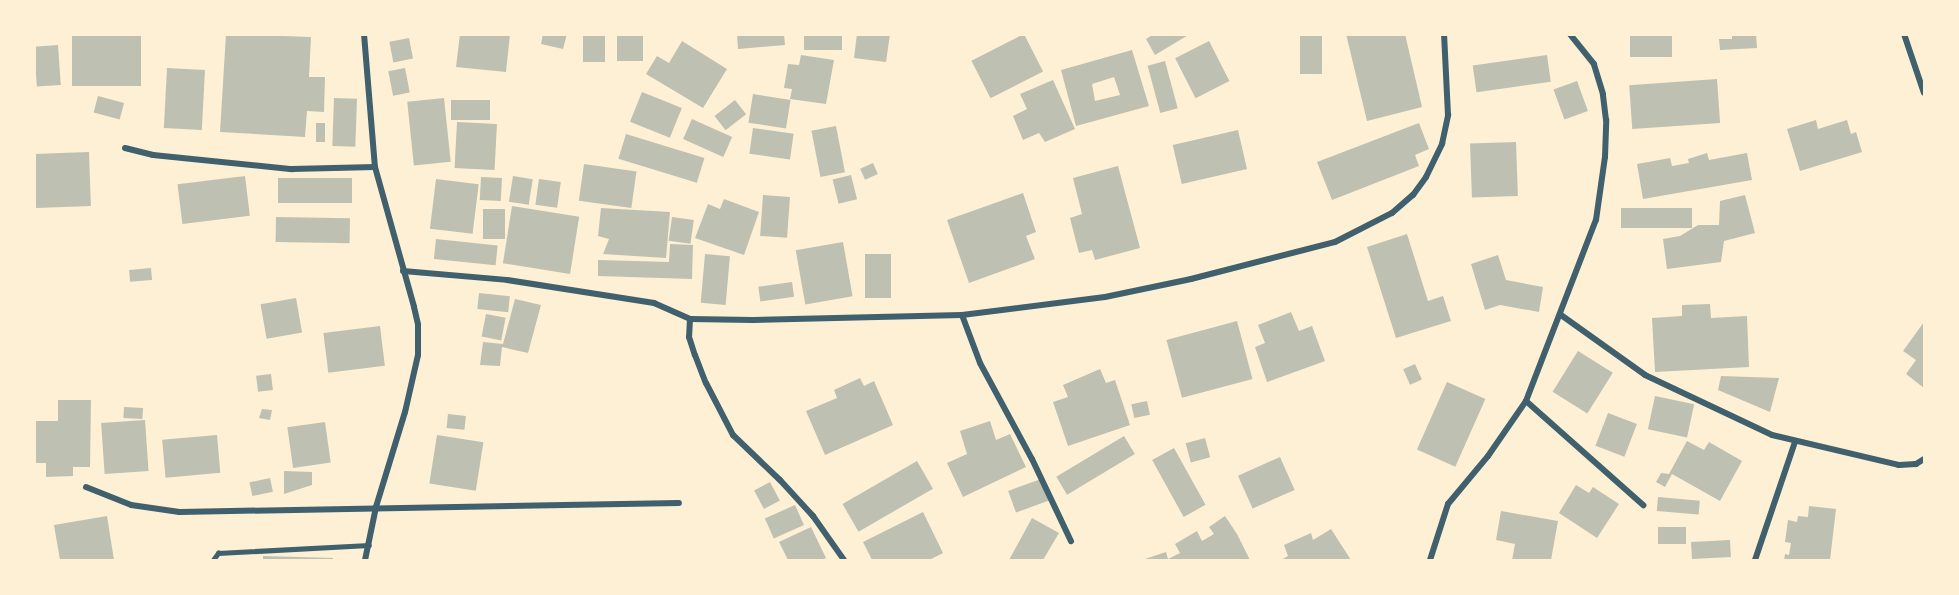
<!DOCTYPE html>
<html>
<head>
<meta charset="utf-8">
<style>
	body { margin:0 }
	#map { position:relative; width:1959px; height:595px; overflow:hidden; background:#fdf0d5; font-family:"Zilla Slab",serif }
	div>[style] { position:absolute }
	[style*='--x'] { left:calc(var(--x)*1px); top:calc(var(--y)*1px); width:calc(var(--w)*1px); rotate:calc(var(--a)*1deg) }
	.building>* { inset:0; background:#bec0b2; transform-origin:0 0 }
	.service>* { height:4.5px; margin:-2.25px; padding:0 2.25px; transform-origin:2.25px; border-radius:2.25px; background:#3f606c }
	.minor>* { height:6px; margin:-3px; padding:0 3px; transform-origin:3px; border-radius:3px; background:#3f606c }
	span { translate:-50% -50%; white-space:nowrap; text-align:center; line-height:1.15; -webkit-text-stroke:6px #fdf0d5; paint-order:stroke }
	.frame { position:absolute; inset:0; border:36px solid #fdf0d5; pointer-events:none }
</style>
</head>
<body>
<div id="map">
	<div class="building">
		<i style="left:72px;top:34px;width:69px;height:52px"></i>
		<i style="clip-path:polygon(226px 34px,311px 37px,309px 77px,325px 77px,324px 112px,307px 111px,305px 137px,220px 132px)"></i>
		<i style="clip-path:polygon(460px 34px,510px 34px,506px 72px,456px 67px)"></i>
		<i style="clip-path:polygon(543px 34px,567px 34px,563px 49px,541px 44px)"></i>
		<i style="left:583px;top:34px;width:22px;height:28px"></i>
		<i style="left:617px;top:34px;width:26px;height:27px"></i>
		<i style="clip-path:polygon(737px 34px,784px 34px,785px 45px,738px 49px)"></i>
		<i style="left:804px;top:34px;width:38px;height:16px"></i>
		<i style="clip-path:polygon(857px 34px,890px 34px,886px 62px,854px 58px)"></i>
		<i style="left:1024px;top:34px;width:42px;height:59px;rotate:63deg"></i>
		<i style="clip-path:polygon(1154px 34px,1190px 34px,1155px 55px,1146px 39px)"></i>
		<i style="left:1300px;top:34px;width:22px;height:40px"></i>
		<i style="clip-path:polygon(1346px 34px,1405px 34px,1422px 107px,1367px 121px)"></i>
		<i style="left:1630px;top:34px;width:42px;height:23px"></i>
		<i style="clip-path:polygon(1732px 34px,1756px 34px,1757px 48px,1720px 50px,1719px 39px,1732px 39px)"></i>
		<i style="left:409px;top:38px;width:21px;height:20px;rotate:79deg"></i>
		<i style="clip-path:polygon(682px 41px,727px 69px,703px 108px,646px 74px,657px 56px,669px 63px)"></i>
		<i style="left:1209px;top:41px;width:45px;height:38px;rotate:63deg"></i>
		<i style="left:58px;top:45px;width:40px;height:24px;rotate:86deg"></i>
		<i style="clip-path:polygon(evenodd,1132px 50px,1149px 106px,1076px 126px,1061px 70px,1132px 50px,1114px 77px,1120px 95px,1095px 101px,1092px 84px,1114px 77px)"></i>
		<i style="clip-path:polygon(801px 55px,834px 60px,826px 104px,790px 99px,792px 89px,784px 88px,788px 64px,799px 65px)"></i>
		<i style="left:1547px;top:55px;width:27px;height:75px;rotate:82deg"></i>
		<i style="left:1165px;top:61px;width:49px;height:18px;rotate:75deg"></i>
		<i style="left:167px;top:68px;width:38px;height:60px;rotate:3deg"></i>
		<i style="left:405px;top:68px;width:25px;height:17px;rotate:79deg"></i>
		<i style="left:1717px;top:79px;width:44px;height:88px;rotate:86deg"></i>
		<i style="clip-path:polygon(1053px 80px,1075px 129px,1045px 142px,1039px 133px,1023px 140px,1013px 116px,1027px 109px,1020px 94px)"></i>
		<i style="left:1577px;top:81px;width:32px;height:25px;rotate:70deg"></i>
		<i style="left:642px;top:92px;width:43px;height:32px;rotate:22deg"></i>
		<i style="left:753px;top:94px;width:38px;height:29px;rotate:9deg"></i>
		<i style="left:98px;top:96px;width:27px;height:17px;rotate:15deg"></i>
		<i style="left:334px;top:98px;width:23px;height:48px;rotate:2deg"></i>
		<i style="left:444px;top:98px;width:64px;height:37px;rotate:84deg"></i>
		<i style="left:451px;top:100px;width:39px;height:20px"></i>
		<i style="left:735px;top:100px;width:18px;height:26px;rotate:52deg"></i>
		<i style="left:692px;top:119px;width:44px;height:22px;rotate:24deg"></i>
		<i style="clip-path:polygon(1816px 120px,1818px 129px,1847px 120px,1851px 134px,1856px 132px,1862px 152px,1800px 171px,1787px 129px)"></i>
		<i style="left:457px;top:122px;width:40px;height:46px;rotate:3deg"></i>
		<i style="left:316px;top:123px;width:9px;height:19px"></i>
		<i style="clip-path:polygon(1419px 123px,1429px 149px,1415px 155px,1419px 166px,1332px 200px,1317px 162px)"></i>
		<i style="left:836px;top:126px;width:47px;height:25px;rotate:79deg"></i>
		<i style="left:753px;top:128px;width:41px;height:26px;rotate:8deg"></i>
		<i style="left:1238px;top:130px;width:40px;height:67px;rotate:77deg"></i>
		<i style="left:626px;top:134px;width:82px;height:26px;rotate:17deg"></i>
		<i style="left:1516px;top:142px;width:54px;height:46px;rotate:88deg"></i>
		<i style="left:89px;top:152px;width:54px;height:55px;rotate:88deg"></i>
		<i style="clip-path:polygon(1707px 153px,1709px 160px,1747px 153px,1752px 180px,1643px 199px,1637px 164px,1670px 158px,1672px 166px,1689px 163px,1688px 159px)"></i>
		<i style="left:873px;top:163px;width:12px;height:14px;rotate:66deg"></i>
		<i style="left:584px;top:164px;width:53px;height:37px;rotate:8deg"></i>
		<i style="clip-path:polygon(1118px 166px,1140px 248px,1095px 260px,1092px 250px,1079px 253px,1070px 218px,1082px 214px,1073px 178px)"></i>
		<i style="left:851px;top:175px;width:25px;height:19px;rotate:76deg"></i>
		<i style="left:245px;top:176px;width:40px;height:68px;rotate:83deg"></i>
		<i style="left:513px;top:176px;width:20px;height:26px;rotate:9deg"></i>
		<i style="left:481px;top:177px;width:21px;height:23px;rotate:3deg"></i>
		<i style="left:278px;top:178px;width:74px;height:25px"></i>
		<i style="left:436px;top:179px;width:43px;height:50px;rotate:7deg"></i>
		<i style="left:539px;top:179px;width:22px;height:26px;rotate:8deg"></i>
		<i style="clip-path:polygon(1023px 193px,1036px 232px,1026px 236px,1035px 259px,969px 283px,947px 220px)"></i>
		<i style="left:763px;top:195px;width:27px;height:41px;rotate:4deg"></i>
		<i style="clip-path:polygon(1745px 195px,1755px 233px,1724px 241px,1721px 262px,1667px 269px,1663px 239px,1680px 236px,1698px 225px,1719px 225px,1720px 201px)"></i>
		<i style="clip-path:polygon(724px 199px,759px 212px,744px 255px,695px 238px,708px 204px,720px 209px)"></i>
		<i style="left:512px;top:206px;width:68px;height:58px;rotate:9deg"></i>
		<i style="clip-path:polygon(601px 208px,670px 212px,666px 258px,603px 254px,609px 239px,598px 236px)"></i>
		<i style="left:1692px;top:208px;width:20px;height:71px;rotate:90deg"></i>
		<i style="left:483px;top:209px;width:22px;height:30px"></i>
		<i style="left:276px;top:217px;width:74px;height:25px;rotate:1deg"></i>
		<i style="left:672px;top:217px;width:22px;height:24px;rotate:8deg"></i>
		<i style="clip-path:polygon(1407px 234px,1428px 301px,1443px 296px,1451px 321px,1396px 338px,1367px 247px)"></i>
		<i style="left:436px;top:239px;width:62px;height:20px;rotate:6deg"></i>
		<i style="left:843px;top:242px;width:55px;height:48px;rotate:80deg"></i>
		<i style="clip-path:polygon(670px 244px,693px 245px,692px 279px,598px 276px,598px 260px,669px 262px)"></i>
		<i style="left:705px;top:254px;width:25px;height:49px;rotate:5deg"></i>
		<i style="left:865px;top:254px;width:26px;height:44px"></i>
		<i style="clip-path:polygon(1498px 255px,1506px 280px,1543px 287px,1539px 312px,1500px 305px,1485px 310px,1471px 264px)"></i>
		<i style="left:151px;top:268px;width:12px;height:22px;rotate:85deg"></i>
		<i style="left:792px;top:282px;width:15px;height:34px;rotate:82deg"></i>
		<i style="left:479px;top:293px;width:31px;height:16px;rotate:6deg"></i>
		<i style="left:296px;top:298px;width:35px;height:36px;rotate:80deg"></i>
		<i style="clip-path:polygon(515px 299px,541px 305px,528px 353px,502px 347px,500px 366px,480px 365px,483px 342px,503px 344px)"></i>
		<i style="clip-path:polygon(1710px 304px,1711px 318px,1747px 316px,1749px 367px,1655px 372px,1652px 318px,1682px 316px,1682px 305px)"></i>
		<i style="clip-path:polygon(1291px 312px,1299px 331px,1312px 326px,1325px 361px,1267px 382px,1255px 347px,1265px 343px,1258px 325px)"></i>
		<i style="left:486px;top:314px;width:20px;height:23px;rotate:11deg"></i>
		<i style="left:1237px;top:321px;width:60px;height:73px;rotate:75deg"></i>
		<i style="clip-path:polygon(1924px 322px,1924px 388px,1906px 374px,1916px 360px,1903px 351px)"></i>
		<i style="left:380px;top:326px;width:40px;height:57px;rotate:83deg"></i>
		<i style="left:1578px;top:351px;width:41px;height:48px;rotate:32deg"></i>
		<i style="left:1415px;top:364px;width:17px;height:13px;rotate:66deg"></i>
		<i style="clip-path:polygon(1100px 369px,1106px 383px,1115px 380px,1130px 425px,1068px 446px,1053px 402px,1068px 397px,1063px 385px)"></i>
		<i style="left:271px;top:374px;width:16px;height:15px;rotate:83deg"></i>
		<i style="clip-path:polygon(1721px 376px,1779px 378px,1770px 412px,1718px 390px)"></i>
		<i style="clip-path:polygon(860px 378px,864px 386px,874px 381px,893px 425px,825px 455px,806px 411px,837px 398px,834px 390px)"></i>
		<i style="left:1447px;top:382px;width:42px;height:74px;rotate:24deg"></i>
		<i style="left:1655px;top:396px;width:40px;height:34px;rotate:12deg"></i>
		<i style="clip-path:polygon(58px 400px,91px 400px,90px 467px,73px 467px,73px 476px,46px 477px,46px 463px,35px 463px,35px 421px,58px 421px)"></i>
		<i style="left:1147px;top:401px;width:14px;height:16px;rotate:78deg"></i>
		<i style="left:124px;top:407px;width:19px;height:11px;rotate:3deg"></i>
		<i style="clip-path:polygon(262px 409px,272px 410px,270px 420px,259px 418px)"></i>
		<i style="left:1608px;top:413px;width:31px;height:35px;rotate:21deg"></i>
		<i style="left:448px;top:414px;width:18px;height:14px;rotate:6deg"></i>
		<i style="left:145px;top:420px;width:51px;height:44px;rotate:86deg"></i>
		<i style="clip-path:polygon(990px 421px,996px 440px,1010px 434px,1026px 467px,963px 497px,947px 463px,967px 454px,960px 431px)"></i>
		<i style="left:325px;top:422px;width:41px;height:38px;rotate:82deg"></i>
		<i style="left:217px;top:435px;width:38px;height:55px;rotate:85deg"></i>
		<i style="left:437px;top:435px;width:47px;height:49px;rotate:9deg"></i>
		<i style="left:1124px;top:436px;width:21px;height:79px;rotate:59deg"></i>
		<i style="left:1205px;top:438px;width:20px;height:20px;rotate:75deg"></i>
		<i style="clip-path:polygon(1687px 441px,1704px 450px,1709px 442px,1742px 461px,1720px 501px,1672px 474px,1665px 487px,1656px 482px,1661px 473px,1669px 474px)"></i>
		<i style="left:1174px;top:448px;width:65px;height:25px;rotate:61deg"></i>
		<i style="left:1280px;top:457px;width:36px;height:46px;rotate:66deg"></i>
		<i style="left:917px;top:461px;width:32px;height:86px;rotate:60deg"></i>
		<i style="clip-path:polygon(284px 471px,312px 472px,312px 485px,284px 494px)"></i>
		<i style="left:270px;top:478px;width:14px;height:21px;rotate:78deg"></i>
		<i style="left:1041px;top:479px;width:23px;height:35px;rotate:70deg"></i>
		<i style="left:770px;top:482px;width:21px;height:18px;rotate:62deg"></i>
		<i style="clip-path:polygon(1576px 485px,1589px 493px,1593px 487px,1619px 504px,1597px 538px,1559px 513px)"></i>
		<i style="left:1658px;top:497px;width:42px;height:14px;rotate:5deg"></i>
		<i style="left:795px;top:505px;width:22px;height:33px;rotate:66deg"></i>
		<i style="clip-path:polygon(1809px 506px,1836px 509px,1830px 560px,1784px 560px,1785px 554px,1789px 555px,1791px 543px,1785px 542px,1788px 520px,1797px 522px,1798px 516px,1808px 517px)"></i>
		<i style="clip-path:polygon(1501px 511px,1558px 521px,1551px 560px,1512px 560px,1515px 544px,1496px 540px)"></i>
		<i style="clip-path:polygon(923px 512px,943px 553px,929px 560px,872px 560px,863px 542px)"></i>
		<i style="clip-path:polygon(107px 516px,114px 560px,60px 560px,54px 525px)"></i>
		<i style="clip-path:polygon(1225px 516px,1237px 534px,1250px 560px,1142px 560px,1166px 552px,1168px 559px,1180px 553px,1175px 544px,1197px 531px,1202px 541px,1214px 534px,1209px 527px)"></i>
		<i style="clip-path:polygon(1032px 518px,1059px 533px,1043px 560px,1009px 560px)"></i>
		<i style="clip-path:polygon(811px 527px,826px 558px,821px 560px,788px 560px,779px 542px)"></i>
		<i style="left:1658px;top:527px;width:28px;height:17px"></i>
		<i style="clip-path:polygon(1331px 529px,1351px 560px,1281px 560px,1288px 556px,1284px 545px,1311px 533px,1313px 540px)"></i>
		<i style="left:1730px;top:540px;width:17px;height:39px;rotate:87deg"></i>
		<i style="clip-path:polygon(263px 556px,333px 558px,333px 560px,263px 560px)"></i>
	</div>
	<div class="service">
		<i style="--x:213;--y:560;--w:9;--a:-54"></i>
		<i style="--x:218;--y:553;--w:151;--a:-3"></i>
	</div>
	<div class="minor">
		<i style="--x:364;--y:34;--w:133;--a:85.3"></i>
		<i style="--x:375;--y:167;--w:145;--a:74.4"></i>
		<i style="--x:414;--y:307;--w:18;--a:77"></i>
		<i style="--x:418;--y:325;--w:30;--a:90"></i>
		<i style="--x:418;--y:355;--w:58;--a:102.8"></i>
		<i style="--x:405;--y:412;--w:99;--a:107"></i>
		<i style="--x:376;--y:507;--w:54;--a:101.7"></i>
		<i style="--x:1904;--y:34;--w:62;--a:71.3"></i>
		<i style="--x:125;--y:148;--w:29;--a:14"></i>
		<i style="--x:153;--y:155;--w:140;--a:5.8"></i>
		<i style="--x:292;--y:169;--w:83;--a:-1.4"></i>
		<i style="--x:403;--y:271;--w:104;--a:4.9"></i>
		<i style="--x:507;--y:280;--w:149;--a:8.9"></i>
		<i style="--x:654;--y:303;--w:39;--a:24"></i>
		<i style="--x:690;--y:319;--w:63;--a:0.9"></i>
		<i style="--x:753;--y:320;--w:209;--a:-1.4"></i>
		<i style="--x:962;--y:315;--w:144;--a:-7.2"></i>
		<i style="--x:1105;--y:297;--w:88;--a:-11.8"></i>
		<i style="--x:1191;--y:279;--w:149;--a:-14.4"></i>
		<i style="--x:1335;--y:242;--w:64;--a:-27"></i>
		<i style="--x:1392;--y:213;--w:28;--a:-41"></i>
		<i style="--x:1413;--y:195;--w:22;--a:-54"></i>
		<i style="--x:1426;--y:177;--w:37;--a:-64"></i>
		<i style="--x:1442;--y:144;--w:30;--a:-78"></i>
		<i style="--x:1448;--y:115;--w:81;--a:-92.8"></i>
		<i style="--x:962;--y:315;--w:51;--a:69.4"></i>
		<i style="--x:980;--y:363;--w:109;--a:61.6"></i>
		<i style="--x:1032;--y:459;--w:91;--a:64.6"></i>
		<i style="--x:1561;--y:315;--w:103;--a:35.5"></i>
		<i style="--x:1645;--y:375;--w:140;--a:25.3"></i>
		<i style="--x:1772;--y:435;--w:130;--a:13.3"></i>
		<i style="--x:1899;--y:465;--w:17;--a:-3"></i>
		<i style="--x:1916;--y:464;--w:9;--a:-32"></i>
		<i style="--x:690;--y:319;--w:18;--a:93"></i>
		<i style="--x:689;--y:337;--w:19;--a:72"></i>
		<i style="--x:695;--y:355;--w:30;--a:69"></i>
		<i style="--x:706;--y:383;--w:59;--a:62.6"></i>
		<i style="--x:733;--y:435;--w:65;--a:43.8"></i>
		<i style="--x:780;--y:480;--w:49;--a:47.5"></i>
		<i style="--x:813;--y:516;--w:54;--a:54.8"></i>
		<i style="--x:1526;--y:401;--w:157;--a:41.6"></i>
		<i style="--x:86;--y:487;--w:48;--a:21.8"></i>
		<i style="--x:131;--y:505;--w:49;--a:8.3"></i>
		<i style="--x:179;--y:512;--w:500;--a:-1.03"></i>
		<i style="--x:1430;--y:560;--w:59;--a:-72.2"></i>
		<i style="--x:1448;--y:504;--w:62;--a:-50.2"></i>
		<i style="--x:1488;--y:456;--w:67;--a:-55.4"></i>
		<i style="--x:1526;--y:401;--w:194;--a:-68.9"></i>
		<i style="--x:1596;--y:220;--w:64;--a:-81.9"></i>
		<i style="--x:1605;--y:157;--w:37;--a:-88"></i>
		<i style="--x:1606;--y:120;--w:26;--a:-97"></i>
		<i style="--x:1603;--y:94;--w:31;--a:-107"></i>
		<i style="--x:1594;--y:64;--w:38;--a:-129"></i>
		<i style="--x:1755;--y:560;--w:125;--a:-71.3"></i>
	</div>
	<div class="frame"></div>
</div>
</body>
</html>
